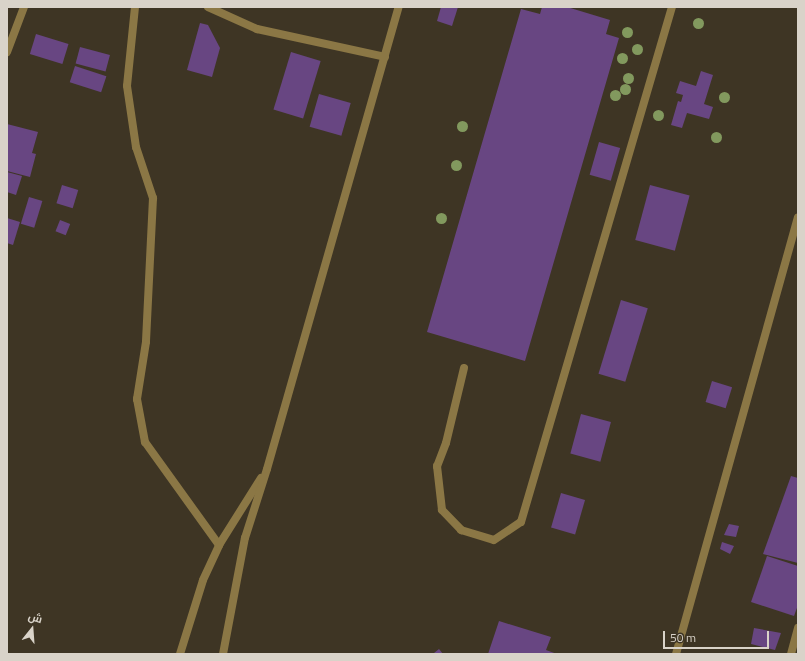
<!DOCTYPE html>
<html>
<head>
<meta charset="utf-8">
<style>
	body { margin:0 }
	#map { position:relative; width:805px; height:661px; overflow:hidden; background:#3e3524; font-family:"Titillium Web",Cairo,sans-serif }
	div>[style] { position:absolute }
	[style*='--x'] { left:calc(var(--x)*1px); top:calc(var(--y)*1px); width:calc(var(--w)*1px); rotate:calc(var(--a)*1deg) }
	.building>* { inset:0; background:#684682; transform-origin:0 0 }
	.minor>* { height:8px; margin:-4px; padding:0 4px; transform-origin:4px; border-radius:4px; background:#8b7745 }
	.tertiary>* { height:8px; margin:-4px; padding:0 4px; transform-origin:4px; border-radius:4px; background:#8b7745 }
	.trees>* { width:11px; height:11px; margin:-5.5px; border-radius:50%; background:#82995e }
	span { translate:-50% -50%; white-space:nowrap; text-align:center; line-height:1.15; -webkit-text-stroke:3px #3e3524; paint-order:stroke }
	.frame { position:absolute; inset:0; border:8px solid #d9d3c9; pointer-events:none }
	.north { position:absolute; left:12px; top:609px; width:40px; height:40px; -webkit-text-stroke:3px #3e3524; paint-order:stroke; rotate:17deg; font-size:11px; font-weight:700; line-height:16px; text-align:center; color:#d9d3c9 }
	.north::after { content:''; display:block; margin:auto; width:14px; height:18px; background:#d9d3c9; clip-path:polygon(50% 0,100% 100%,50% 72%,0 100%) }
	.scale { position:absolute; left:663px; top:631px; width:106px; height:18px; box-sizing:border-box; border:2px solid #d9d3c9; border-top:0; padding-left:5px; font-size:12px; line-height:14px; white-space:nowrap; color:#d9d3c9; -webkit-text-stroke:3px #3e3524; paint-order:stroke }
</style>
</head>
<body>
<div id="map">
	<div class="building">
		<i style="clip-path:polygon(441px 7px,458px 7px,452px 26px,437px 21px)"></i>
		<i style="clip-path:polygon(542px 7px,567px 7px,610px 20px,606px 34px,619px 38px,525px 361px,427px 332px,521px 9px,540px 14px)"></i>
		<i style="clip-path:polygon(200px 23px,208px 25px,220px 48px,212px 77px,187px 70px)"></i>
		<i style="left:36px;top:34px;width:34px;height:21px;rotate:17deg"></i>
		<i style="left:80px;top:47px;width:31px;height:17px;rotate:15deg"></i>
		<i style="left:291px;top:52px;width:31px;height:60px;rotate:17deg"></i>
		<i style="left:75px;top:66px;width:33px;height:17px;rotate:18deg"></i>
		<i style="clip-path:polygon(701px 71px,713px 75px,704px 104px,713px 107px,709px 119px,687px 113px,682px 128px,671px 125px,678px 101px,681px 102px,683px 95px,676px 93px,680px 81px,696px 86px)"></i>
		<i style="left:319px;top:94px;width:33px;height:34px;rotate:16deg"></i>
		<i style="clip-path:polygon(7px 124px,38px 132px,32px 153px,36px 154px,30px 177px,7px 171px)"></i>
		<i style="left:599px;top:142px;width:22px;height:34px;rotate:16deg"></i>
		<i style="clip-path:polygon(7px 172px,22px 176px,16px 195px,7px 192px)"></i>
		<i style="left:62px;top:185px;width:17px;height:19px;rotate:17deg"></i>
		<i style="left:650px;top:185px;width:41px;height:57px;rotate:15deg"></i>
		<i style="left:29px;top:197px;width:14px;height:28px;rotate:17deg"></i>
		<i style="clip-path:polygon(7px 218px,20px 222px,13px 245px,7px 243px)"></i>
		<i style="left:60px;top:220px;width:11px;height:12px;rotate:22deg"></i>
		<i style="left:621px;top:300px;width:28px;height:77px;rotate:17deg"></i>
		<i style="left:712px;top:381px;width:21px;height:22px;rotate:17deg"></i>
		<i style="left:581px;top:414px;width:31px;height:41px;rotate:15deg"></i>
		<i style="clip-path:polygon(791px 476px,798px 478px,798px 563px,763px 554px)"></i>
		<i style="left:561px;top:493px;width:25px;height:36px;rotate:16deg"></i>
		<i style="clip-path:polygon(729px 524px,739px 526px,736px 537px,724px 535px)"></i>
		<i style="clip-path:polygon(722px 542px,734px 546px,730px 554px,720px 549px)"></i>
		<i style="clip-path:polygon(767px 556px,798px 566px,798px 605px,794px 616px,751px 602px)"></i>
		<i style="clip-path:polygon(499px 621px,551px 637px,546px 650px,557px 654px,488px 654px)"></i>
		<i style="clip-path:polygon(754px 628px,781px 633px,775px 650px,751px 644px)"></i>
		<i style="clip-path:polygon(439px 649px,443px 654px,433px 654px,434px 653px)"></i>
	</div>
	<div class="minor">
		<i style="--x:135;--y:7;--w:79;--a:95.8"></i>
		<i style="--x:127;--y:86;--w:62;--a:81.6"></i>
		<i style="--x:136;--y:147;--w:54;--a:71.6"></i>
		<i style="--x:153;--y:198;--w:144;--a:92.8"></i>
		<i style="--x:146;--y:342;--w:58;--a:99"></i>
		<i style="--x:137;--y:399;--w:44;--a:79.5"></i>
		<i style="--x:145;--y:442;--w:127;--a:54.3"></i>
		<i style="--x:208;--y:7;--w:54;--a:24.2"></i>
		<i style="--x:257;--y:29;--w:131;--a:12.3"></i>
		<i style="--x:7;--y:52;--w:48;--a:-69.3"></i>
		<i style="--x:464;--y:368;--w:77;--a:103.5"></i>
		<i style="--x:446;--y:443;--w:25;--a:111"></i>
		<i style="--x:437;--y:466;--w:44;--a:83.5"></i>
		<i style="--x:442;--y:510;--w:28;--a:46"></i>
		<i style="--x:461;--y:530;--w:34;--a:17"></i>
		<i style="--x:494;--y:540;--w:32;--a:-34"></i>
		<i style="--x:521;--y:522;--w:537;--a:-73.66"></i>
		<i style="--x:676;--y:654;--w:453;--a:-74.4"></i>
		<i style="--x:791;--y:654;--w:27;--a:-75"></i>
	</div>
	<div class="tertiary">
		<i style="--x:180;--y:654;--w:77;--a:-72.7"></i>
		<i style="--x:203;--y:580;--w:38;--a:-65"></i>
		<i style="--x:219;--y:545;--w:79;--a:-57.9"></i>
		<i style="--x:223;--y:654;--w:118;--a:-79.3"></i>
		<i style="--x:245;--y:538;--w:72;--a:-72.3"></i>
		<i style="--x:267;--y:469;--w:480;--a:-74.1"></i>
	</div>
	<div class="trees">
		<i style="left:698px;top:23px"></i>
		<i style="left:627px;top:32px"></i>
		<i style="left:637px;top:49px"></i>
		<i style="left:622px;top:58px"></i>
		<i style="left:628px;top:78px"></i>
		<i style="left:625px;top:89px"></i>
		<i style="left:615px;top:95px"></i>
		<i style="left:724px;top:97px"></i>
		<i style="left:658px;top:115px"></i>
		<i style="left:462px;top:126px"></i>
		<i style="left:716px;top:137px"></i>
		<i style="left:456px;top:165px"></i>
		<i style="left:441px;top:218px"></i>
	</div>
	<div class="frame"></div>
	<div class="north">ش</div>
	<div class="scale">50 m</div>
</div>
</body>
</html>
